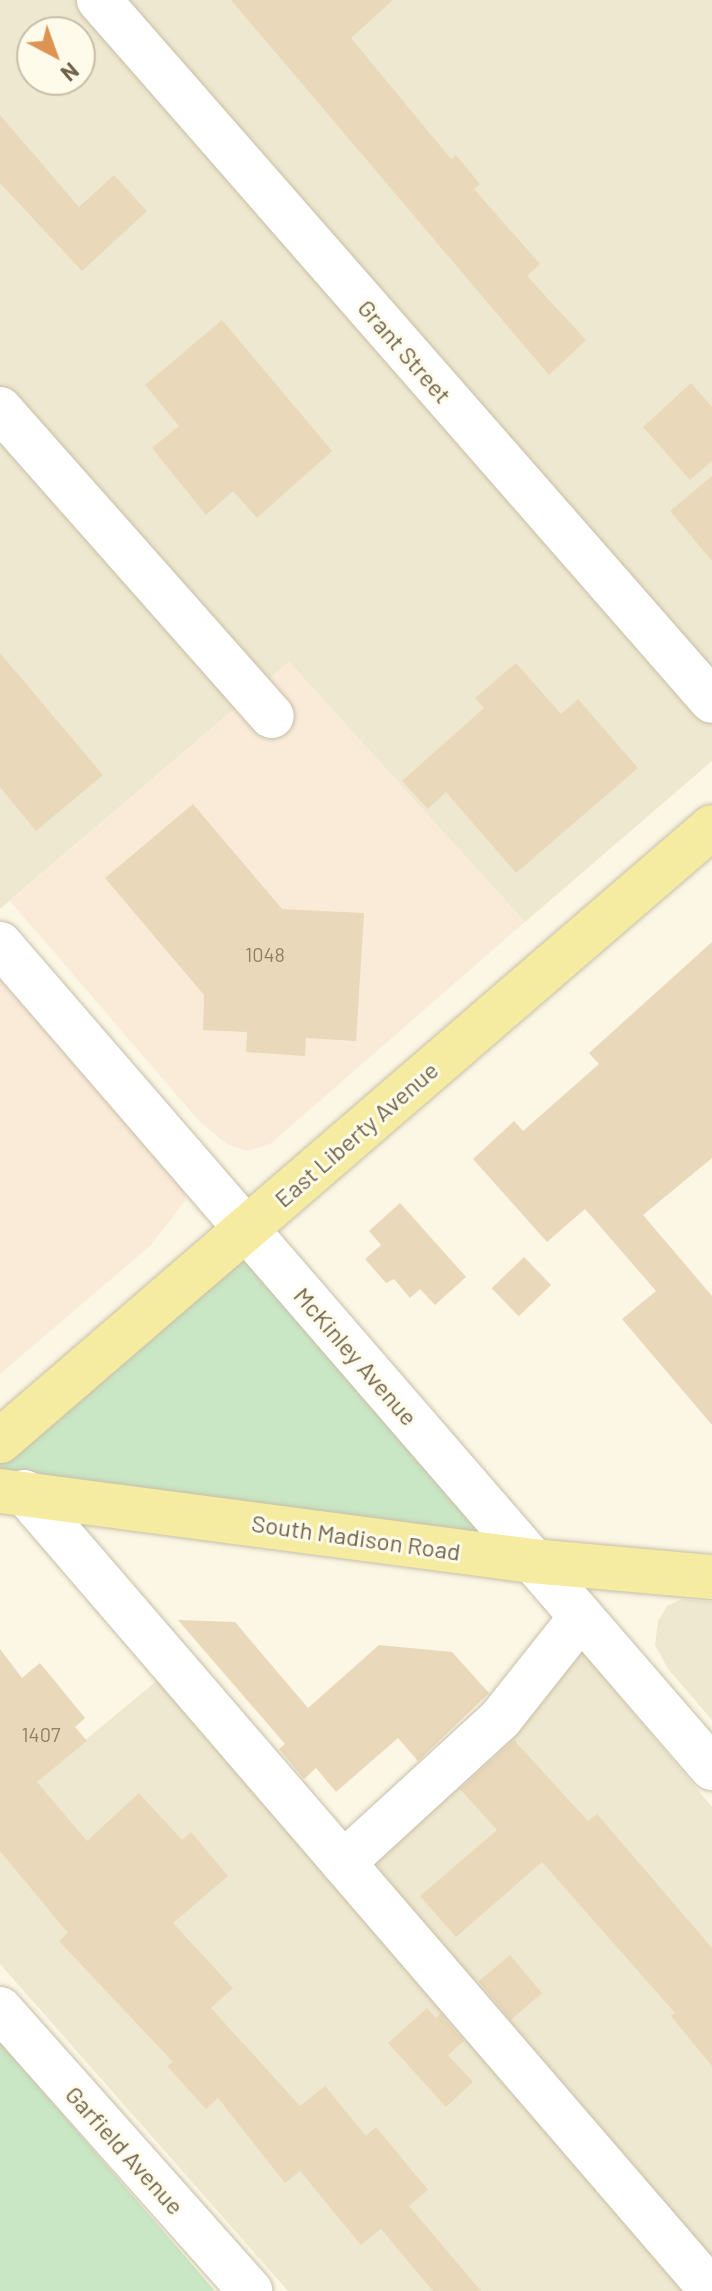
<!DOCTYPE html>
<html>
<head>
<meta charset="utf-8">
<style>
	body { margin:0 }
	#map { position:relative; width:712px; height:2291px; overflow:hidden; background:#fbf7e4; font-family:Barlow,sans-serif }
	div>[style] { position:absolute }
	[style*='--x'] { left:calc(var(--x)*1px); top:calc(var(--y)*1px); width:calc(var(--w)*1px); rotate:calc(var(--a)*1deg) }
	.residential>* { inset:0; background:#efe8d0 }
	.commercial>* { inset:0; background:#faebd9 }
	.green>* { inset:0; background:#c9e7c4 }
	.building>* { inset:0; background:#e9d8b9; transform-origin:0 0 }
	.roads { filter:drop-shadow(0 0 2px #c8bfa9) drop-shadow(0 0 2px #c8bfa9) }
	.minor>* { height:44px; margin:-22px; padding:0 22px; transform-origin:22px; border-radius:22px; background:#fff }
	.major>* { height:44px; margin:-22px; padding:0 22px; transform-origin:22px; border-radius:22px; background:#f5eba1 }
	span { translate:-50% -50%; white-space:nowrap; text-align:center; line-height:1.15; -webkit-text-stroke:6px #fefbea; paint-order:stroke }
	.number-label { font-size:20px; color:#8f8066 }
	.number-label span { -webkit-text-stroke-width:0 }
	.street-label { font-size:24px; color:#71624b }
	.north { position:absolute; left:16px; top:16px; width:80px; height:80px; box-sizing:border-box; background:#fefbea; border:2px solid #c6beaa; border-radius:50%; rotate:139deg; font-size:22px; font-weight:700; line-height:32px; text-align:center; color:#71624b }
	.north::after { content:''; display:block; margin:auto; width:28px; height:36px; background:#dd9351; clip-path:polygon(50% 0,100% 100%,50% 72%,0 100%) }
</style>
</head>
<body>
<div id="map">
	<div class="residential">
		<i style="clip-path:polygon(evenodd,0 0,712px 0,712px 761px,525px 922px,289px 662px,0 909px,0 0,32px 32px,80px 32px,80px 80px,32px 80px,32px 32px)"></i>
		<i style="clip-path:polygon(683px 1599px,712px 1602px,712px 1720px,668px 1669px,655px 1645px,658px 1621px,668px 1605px)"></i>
		<i style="clip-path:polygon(581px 1650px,712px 1807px,712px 2291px,288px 2291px,0 1964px,0 1811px,160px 1678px,344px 1884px,513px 1737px,568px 1658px)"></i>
	</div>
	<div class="commercial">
		<i style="clip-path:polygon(289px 662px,525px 922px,269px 1145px,246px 1151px,227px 1144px,198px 1120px,10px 901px)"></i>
		<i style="clip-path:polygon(0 979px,181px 1184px,186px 1200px,150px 1246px,0 1374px)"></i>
	</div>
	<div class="green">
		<i style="clip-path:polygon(246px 1228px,532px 1561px,0 1491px,0 1441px)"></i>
		<i style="clip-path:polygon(0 2042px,215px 2291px,0 2291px)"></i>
	</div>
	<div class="building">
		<i style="clip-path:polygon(231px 0,393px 0,351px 38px,451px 159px,456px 155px,480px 184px,474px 189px,540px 264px,527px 276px,586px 340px,549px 375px)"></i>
		<i style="clip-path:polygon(0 115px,79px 207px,114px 175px,147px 211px,82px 271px,0 183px)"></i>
		<i style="clip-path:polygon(222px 320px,332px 451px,257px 518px,233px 491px,206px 515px,152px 448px,179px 426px,145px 385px)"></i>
		<i style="clip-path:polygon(691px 383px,712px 407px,712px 461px,690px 480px,643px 427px)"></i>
		<i style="clip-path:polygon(712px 476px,712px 561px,670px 511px)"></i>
		<i style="clip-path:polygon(0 653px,103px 775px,36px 831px,0 787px)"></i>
		<i style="clip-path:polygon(516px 663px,561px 714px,578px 699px,638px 768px,516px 873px,446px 792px,428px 809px,402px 781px,484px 708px,475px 698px)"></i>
		<i style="clip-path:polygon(193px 804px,282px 909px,364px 913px,356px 1041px,306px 1038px,305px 1056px,246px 1052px,247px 1032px,203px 1030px,204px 995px,105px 878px)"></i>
		<i style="clip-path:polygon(712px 942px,712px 1158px,643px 1215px,712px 1296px,712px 1425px,622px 1319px,656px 1291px,585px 1209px,547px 1242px,473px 1159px,514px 1121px,523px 1131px,599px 1064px,589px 1053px)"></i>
		<i style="clip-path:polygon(400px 1203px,466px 1277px,435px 1305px,420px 1289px,410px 1298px,394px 1279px,386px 1283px,365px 1259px,381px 1245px,369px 1231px)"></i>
		<i style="left:524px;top:1257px;width:39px;height:45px;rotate:46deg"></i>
		<i style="clip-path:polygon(178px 1620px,235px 1622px,308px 1708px,379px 1645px,452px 1652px,489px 1693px,418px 1761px,398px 1738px,336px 1792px,316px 1768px,304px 1779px,279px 1749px,285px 1744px)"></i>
		<i style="clip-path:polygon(0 1649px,22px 1678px,40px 1663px,85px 1718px,75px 1727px,87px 1741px,37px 1782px,87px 1841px,139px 1793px,182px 1840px,191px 1832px,228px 1876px,173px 1923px,233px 1988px,211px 2008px,300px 2106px,325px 2086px,366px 2136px,376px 2127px,428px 2190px,409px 2206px,481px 2291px,433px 2291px,381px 2229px,361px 2245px,300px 2171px,285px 2183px,218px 2098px,206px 2109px,167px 2066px,173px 2062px,59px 1941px,68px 1933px,0 1851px)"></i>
		<i style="clip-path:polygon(514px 1740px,588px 1821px,597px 1814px,712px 1948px,712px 2066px,671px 2016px,675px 2013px,542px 1862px,456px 1937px,420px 1896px,497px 1830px,460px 1789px)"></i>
		<i style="left:510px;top:1955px;width:50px;height:41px;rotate:50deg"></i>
		<i style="clip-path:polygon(427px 2008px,436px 2018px,440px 2014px,464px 2041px,448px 2055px,473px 2082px,446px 2107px,388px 2043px)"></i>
	</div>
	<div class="roads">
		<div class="minor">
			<i style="--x:99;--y:0;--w:931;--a:48.83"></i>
			<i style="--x:0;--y:409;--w:410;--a:48.5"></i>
			<i style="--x:0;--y:944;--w:1089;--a:49.17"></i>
			<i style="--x:24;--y:1492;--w:1054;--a:49.27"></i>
			<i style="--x:343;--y:1863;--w:214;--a:-42.5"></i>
			<i style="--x:501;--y:1718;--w:129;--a:-51.6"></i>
			<i style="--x:0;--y:2009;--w:377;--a:48.4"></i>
		</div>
		<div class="major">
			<i style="--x:0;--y:1441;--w:940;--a:-40.77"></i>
			<i style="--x:0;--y:1491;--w:537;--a:7.5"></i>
			<i style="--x:532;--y:1561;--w:181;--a:5.1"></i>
		</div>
	</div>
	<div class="number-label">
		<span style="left:265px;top:954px">1048</span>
		<span style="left:41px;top:1734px">1407</span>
	</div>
	<div class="street-label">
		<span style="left:405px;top:351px;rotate:49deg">Grant Street</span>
		<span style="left:356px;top:1134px;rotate:-41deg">East Liberty Avenue</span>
		<span style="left:356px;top:1356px;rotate:49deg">McKinley Avenue</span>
		<span style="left:356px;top:1537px;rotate:8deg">South Madison Road</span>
		<span style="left:125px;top:2150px;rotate:48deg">Garfield Avenue</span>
	</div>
	<div class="north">N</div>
</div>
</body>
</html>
